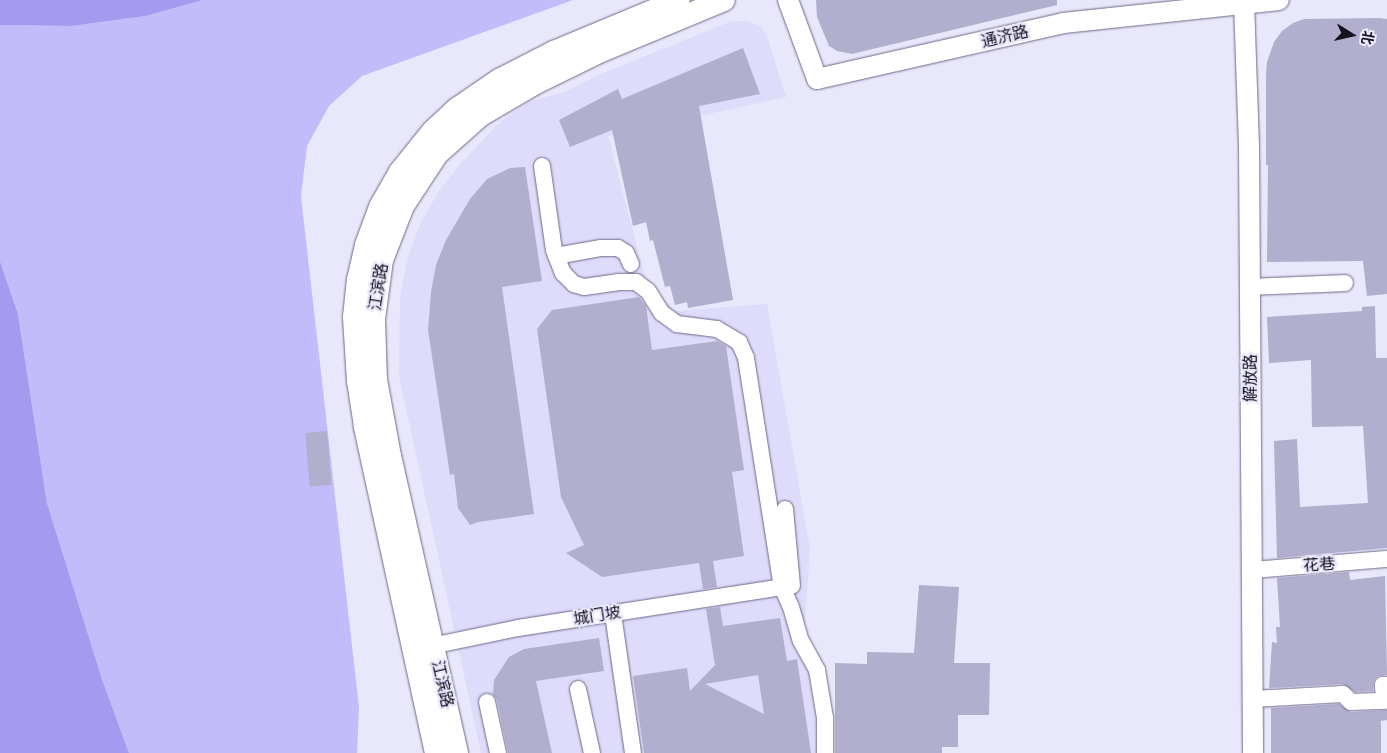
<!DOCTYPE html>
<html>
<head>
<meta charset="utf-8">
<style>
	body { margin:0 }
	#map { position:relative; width:1387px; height:753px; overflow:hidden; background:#e8e7fb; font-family:Karla,"Noto Sans SC",sans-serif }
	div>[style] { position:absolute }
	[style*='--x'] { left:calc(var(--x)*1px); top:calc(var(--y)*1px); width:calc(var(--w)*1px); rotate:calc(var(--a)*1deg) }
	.built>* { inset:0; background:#dedbfb }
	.green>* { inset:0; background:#c3bcfa }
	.water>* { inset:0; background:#a69af0 }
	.building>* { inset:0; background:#b1aece; transform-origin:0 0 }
	.roads { filter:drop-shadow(0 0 1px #6c6986) drop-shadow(0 0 1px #6c6986) }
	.minor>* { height:16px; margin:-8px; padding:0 8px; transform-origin:8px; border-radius:8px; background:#fff }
	.tertiary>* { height:20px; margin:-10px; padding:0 10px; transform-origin:10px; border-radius:10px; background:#fff }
	.secondary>* { height:22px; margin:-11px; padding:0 11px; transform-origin:11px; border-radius:11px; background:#fff }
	span { translate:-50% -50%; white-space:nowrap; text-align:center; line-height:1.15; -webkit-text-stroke:4.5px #e8e7fb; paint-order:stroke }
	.street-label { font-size:16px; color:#14131e }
	.north { position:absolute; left:1327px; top:10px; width:50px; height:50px; -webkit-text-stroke:4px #e8e7fb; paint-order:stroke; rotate:100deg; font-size:14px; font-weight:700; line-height:20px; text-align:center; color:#14131e }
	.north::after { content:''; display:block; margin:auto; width:18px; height:22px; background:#14131e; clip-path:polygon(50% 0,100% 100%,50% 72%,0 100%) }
</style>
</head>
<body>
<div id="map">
	<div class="built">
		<i style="clip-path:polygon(732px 21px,748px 21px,761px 27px,767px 36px,786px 97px,608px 136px,645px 277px,674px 311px,767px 304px,810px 549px,804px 636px,830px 690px,830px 753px,481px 753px,399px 376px,400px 297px,408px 257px,421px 222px,439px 191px,462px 162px,499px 123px,529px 102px,567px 91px,601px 74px)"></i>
	</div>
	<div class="green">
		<i style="clip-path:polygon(203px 0,573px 0,362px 76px,329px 106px,307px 146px,301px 196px,359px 707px,357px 753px,129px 753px,102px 679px,47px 503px,18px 314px,0 261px,0 25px,72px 26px,146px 16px)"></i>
	</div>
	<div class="water">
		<i style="clip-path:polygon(0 0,203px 0,146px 16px,72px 26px,0 25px)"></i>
		<i style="clip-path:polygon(0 261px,18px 314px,47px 503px,102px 679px,129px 753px,0 753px)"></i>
	</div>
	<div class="building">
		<i style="clip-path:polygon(816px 0,1057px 0,1057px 5px,852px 54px,837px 51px,829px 46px,817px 17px)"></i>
		<i style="clip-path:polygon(1380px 18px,1387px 19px,1387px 294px,1367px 296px,1363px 261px,1267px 262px,1268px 165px,1266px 165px,1266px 75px,1267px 62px,1274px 42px,1282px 31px,1293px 23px,1304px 19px)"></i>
		<i style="clip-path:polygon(743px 48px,760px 94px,699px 106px,733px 300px,688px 308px,687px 302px,675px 305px,670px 286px,665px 287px,653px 240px,650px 241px,646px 222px,633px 226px,612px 130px,570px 147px,559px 120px,618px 89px,622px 99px)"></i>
		<i style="clip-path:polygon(525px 167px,542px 281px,502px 287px,534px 514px,478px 522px,470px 525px,458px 508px,454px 474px,450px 475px,428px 330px,431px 292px,436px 265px,446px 240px,470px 199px,487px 179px,510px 168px)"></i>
		<i style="clip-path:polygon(639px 297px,646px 306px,652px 350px,717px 341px,726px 346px,744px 470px,732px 472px,744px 556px,713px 561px,717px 587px,703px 589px,699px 563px,602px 577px,566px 553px,584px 545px,561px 497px,537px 329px,552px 310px)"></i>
		<i style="clip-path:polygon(1375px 306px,1376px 358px,1387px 358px,1387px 548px,1277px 558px,1274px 441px,1297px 439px,1300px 507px,1368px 503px,1363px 426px,1312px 427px,1311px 360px,1269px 363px,1267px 317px,1362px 311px,1362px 307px)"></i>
		<i style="left:327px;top:431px;width:54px;height:22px;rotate:85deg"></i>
		<i style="clip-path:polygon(1349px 572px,1350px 580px,1385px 576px,1387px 675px,1378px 676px,1374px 680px,1373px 691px,1355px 692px,1342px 684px,1269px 688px,1272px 642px,1277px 643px,1276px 627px,1280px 627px,1277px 578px)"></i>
		<i style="clip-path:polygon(919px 585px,959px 587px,954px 663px,990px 663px,989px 715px,958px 715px,958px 747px,942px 747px,942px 753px,835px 753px,835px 663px,867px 664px,867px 652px,914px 653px)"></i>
		<i style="clip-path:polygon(evenodd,720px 607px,723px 626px,780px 618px,787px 661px,797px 659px,811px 753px,644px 753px,633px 676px,687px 668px,690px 691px,715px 665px,706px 609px,720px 607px,758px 675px,764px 714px,705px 684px,758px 675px)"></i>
		<i style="clip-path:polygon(599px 638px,604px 671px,536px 681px,552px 753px,508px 753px,497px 700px,493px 694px,494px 680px,509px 657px,524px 649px)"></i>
		<i style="clip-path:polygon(1339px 704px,1351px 712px,1387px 710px,1387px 720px,1381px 721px,1381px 753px,1271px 753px,1271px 708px)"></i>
	</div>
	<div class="roads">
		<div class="minor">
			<i style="--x:542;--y:166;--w:85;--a:81.9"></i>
			<i style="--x:554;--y:250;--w:25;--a:69"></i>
			<i style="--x:563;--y:273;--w:16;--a:45"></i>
			<i style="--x:574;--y:284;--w:10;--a:17"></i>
			<i style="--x:584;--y:287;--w:34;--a:-8"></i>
			<i style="--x:618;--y:282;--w:18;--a:0"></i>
			<i style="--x:636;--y:282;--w:15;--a:37"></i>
			<i style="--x:648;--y:291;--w:26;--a:58"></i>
			<i style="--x:662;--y:313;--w:19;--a:36"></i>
			<i style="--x:677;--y:324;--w:40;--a:7.1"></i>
			<i style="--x:717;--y:329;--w:26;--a:31"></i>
			<i style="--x:739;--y:342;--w:17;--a:66"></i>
			<i style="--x:746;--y:358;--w:232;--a:81.1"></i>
			<i style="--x:782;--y:587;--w:22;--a:66"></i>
			<i style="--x:791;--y:607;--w:35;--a:74"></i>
			<i style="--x:801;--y:641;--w:33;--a:61"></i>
			<i style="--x:817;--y:670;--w:49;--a:80.5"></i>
			<i style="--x:825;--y:718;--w:35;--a:90"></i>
			<i style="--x:556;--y:256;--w:46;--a:-10.1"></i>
			<i style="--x:601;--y:248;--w:17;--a:0"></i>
			<i style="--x:618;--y:248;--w:9;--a:32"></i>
			<i style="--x:626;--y:253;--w:12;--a:66"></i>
			<i style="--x:1250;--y:287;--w:95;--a:-2.4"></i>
			<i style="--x:785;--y:509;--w:77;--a:84.8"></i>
			<i style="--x:1252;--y:570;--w:135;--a:-4.7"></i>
			<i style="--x:613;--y:614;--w:140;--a:81.8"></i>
			<i style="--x:422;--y:648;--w:98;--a:-11.8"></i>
			<i style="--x:518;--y:628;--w:267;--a:-8.8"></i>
			<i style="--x:578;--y:689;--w:66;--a:77.7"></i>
			<i style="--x:1253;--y:699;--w:90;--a:-3.2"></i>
			<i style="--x:1343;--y:694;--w:11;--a:45"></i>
			<i style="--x:1351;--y:702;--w:33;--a:-2"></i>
			<i style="--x:1384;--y:701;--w:16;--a:-94"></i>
			<i style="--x:1383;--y:685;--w:4;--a:0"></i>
			<i style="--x:487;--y:702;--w:52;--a:77.8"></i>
		</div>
		<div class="tertiary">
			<i style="--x:788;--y:0;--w:84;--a:69.8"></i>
			<i style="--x:817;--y:79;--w:253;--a:-12.8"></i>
			<i style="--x:1064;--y:23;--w:216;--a:-6.1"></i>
			<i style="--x:1244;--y:3;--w:143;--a:88"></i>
			<i style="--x:1249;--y:146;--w:607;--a:89.62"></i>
		</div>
		<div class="secondary">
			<i style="--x:436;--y:753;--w:335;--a:-102.3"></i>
			<i style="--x:365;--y:426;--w:46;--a:-98.8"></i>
			<i style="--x:358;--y:381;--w:64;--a:-93.6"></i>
			<i style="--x:354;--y:317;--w:37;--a:-84"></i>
			<i style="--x:358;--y:280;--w:36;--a:-77"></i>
			<i style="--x:366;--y:245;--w:40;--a:-69.8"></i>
			<i style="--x:380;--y:207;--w:40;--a:-60.3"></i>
			<i style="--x:400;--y:172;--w:53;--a:-51.2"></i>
			<i style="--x:433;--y:131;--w:34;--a:-43"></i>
			<i style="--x:458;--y:108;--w:50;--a:-34.3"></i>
			<i style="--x:499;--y:80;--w:62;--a:-27"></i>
			<i style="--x:554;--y:52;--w:135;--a:-22.6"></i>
			<i style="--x:457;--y:753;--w:304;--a:-102.7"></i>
			<i style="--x:390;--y:456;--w:77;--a:-100.4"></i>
			<i style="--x:376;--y:380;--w:61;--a:-91.9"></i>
			<i style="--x:374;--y:319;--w:60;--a:-82.3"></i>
			<i style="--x:382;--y:260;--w:58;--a:-68.7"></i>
			<i style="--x:403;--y:206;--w:62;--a:-56.8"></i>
			<i style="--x:437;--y:154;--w:59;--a:-41.6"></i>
			<i style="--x:481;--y:115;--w:61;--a:-30.3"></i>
			<i style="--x:534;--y:84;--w:75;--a:-26.2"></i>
			<i style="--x:601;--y:51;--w:133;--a:-22.5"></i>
		</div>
	</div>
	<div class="street-label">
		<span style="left:1005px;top:37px;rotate:-13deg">通济路</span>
		<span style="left:379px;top:287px;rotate:-81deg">江滨路</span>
		<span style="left:1251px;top:378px;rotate:-90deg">解放路</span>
		<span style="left:1319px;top:565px;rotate:-4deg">花巷</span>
		<span style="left:597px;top:616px;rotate:-9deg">城门坡</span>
		<span style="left:442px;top:684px;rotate:77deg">江滨路</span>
	</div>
	<div class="north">北</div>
</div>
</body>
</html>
